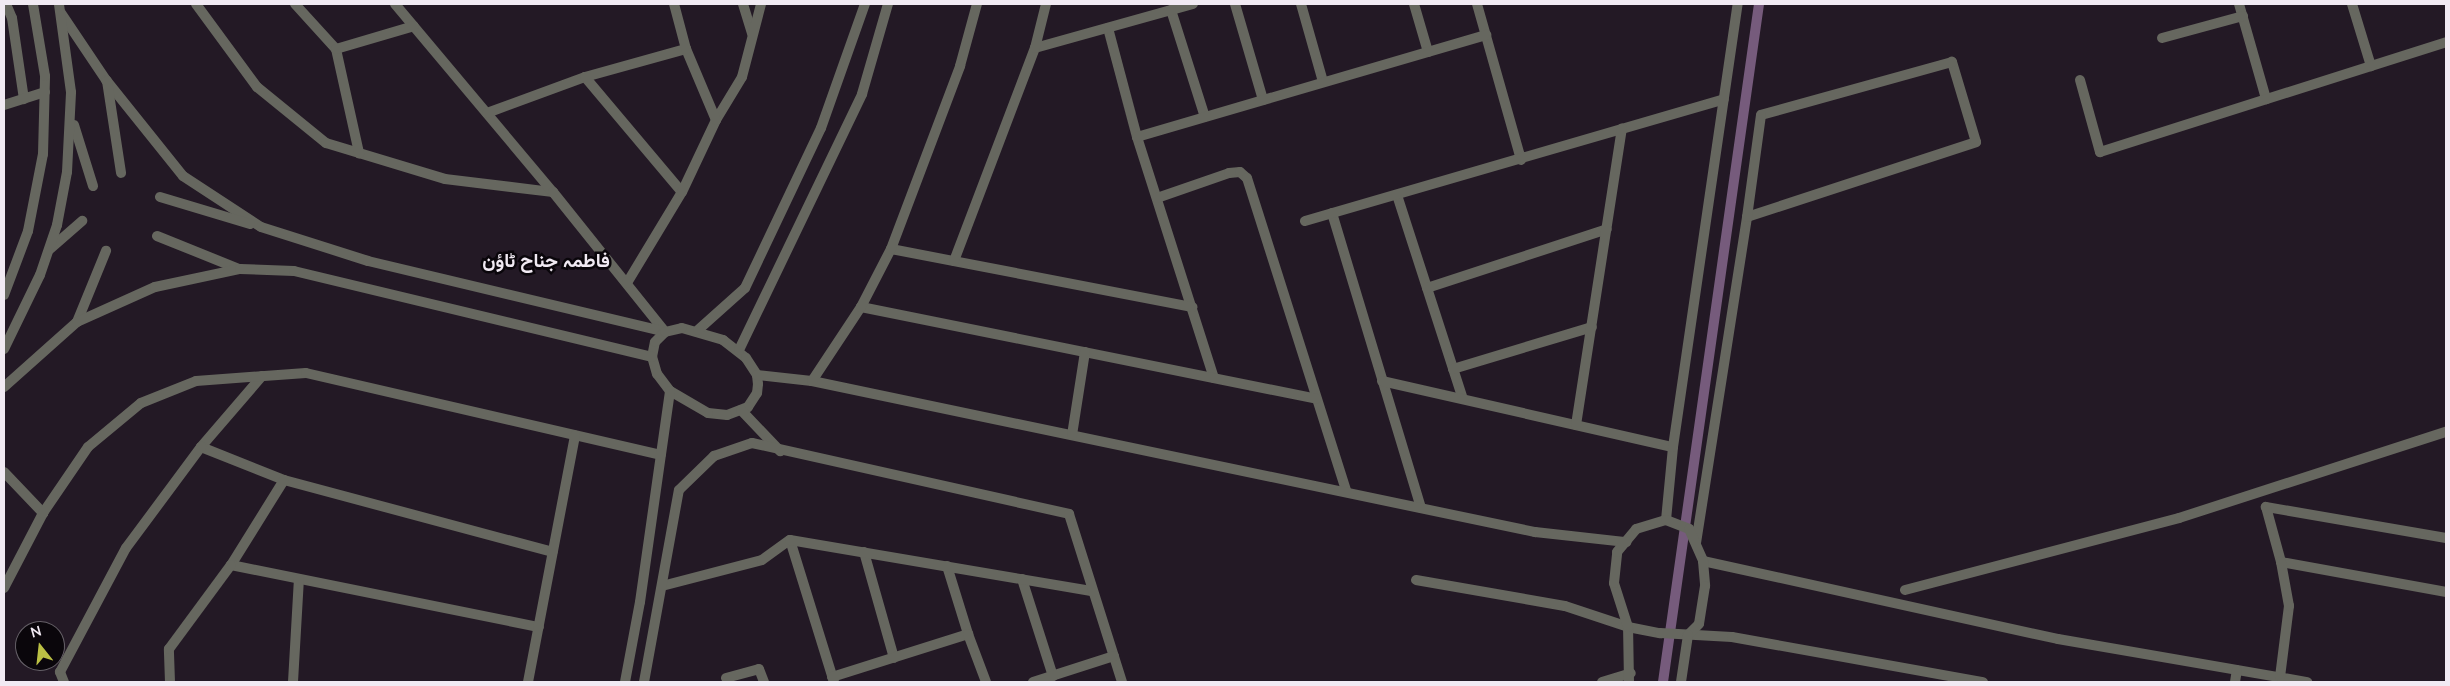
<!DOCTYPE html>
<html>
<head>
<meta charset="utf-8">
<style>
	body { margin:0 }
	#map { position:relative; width:2450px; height:686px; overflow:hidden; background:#231925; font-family:"Nunito Sans",Vazirmatn,sans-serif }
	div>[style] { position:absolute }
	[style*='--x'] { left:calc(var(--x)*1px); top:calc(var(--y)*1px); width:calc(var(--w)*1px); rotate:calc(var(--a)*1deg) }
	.canal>* { height:10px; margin:-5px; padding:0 5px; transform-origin:5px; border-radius:5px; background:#765b7c }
	.minor>* { height:10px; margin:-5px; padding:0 5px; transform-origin:5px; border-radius:5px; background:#66675f }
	span { translate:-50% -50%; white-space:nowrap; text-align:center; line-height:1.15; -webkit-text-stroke:5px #0a060b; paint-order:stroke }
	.district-label { font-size:19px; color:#f1eaf3; font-weight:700 }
	.frame { position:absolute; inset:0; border:5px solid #f1eaf3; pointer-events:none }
	.north { position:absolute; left:15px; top:621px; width:50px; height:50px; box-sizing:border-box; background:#0a060b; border:1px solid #666168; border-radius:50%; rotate:344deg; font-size:14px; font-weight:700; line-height:20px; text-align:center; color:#f1eaf3 }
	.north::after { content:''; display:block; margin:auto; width:18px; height:22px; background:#bbc044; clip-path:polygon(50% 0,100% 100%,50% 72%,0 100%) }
</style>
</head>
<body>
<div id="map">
	<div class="canal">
		<i style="--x:1663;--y:682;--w:685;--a:-81.94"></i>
	</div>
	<div class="minor">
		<i style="--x:6;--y:4;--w:15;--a:67"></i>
		<i style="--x:12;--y:18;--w:82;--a:81.6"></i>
		<i style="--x:196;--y:4;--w:103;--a:53.7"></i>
		<i style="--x:257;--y:87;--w:89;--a:39.1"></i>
		<i style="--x:326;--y:143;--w:124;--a:16.8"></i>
		<i style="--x:445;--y:179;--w:109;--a:6.9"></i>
		<i style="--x:295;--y:4;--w:61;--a:47.7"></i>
		<i style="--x:336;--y:49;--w:107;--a:77.5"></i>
		<i style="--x:395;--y:4;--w:246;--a:50"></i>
		<i style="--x:553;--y:192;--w:179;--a:51.3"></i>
		<i style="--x:743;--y:4;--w:31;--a:73"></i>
		<i style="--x:1235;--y:4;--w:100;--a:73.7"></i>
		<i style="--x:1301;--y:4;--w:81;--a:74.2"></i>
		<i style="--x:1414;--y:4;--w:50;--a:73.7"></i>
		<i style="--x:1477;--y:4;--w:162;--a:74.2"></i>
		<i style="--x:2239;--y:4;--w:99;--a:74.1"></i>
		<i style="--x:2352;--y:4;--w:65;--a:73"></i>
		<i style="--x:1171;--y:10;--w:112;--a:72.4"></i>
		<i style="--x:61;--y:13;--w:81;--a:56.1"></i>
		<i style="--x:106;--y:80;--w:123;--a:51.3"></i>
		<i style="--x:183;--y:176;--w:93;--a:33.2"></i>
		<i style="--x:261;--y:227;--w:112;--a:17.6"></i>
		<i style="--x:368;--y:261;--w:305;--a:13.4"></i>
		<i style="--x:1108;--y:28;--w:113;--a:75.1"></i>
		<i style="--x:1137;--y:137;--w:253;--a:72.3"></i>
		<i style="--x:2162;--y:38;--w:84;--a:-15.2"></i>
		<i style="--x:1035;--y:48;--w:164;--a:-15.6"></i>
		<i style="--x:336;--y:49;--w:81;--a:-16.4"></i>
		<i style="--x:585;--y:77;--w:150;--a:49.9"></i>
		<i style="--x:2080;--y:80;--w:75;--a:74.5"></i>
		<i style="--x:2100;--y:152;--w:363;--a:-17.6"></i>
		<i style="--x:107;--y:81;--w:93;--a:81.3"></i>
		<i style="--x:4;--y:105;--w:43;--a:-17.6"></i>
		<i style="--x:487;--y:113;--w:104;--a:-20.2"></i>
		<i style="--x:585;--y:77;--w:105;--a:-15.5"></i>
		<i style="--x:716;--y:120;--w:50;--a:-58.8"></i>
		<i style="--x:742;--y:77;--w:75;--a:-75.4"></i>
		<i style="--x:74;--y:125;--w:64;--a:72.7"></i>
		<i style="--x:1137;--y:137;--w:364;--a:-16.3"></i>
		<i style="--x:1397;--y:195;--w:214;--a:72.1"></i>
		<i style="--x:160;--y:197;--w:94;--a:16.7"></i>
		<i style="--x:1157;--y:198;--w:76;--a:-19.1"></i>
		<i style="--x:1229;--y:173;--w:11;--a:-5"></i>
		<i style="--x:1240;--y:172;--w:9;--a:41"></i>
		<i style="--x:1247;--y:178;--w:327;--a:72.4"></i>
		<i style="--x:1332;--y:213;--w:308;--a:73.2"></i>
		<i style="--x:1305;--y:221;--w:436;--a:-16.2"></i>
		<i style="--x:157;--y:236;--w:88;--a:21.9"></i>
		<i style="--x:50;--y:249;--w:43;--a:-41.2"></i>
		<i style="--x:891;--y:249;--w:307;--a:10.9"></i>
		<i style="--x:954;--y:261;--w:228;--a:-69.2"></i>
		<i style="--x:1035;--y:48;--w:45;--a:-76"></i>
		<i style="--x:627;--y:283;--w:106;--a:-58.9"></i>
		<i style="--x:682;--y:192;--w:80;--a:-64.7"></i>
		<i style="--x:716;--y:120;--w:77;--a:-112.9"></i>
		<i style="--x:686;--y:49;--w:47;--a:-104.9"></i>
		<i style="--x:1427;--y:288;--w:189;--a:-18.1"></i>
		<i style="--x:4;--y:295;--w:68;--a:-69.4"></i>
		<i style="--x:28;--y:231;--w:78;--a:-79"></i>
		<i style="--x:43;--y:154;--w:78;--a:-88.5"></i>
		<i style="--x:45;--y:76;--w:73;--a:-99.5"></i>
		<i style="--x:861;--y:307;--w:464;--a:11.4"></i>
		<i style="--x:77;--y:322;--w:77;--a:-67.8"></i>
		<i style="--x:682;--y:328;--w:43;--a:16.3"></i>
		<i style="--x:723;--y:340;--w:29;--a:38"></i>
		<i style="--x:746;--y:358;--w:20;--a:57"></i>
		<i style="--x:757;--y:375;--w:9;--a:84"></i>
		<i style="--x:758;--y:384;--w:9;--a:96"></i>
		<i style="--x:757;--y:393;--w:17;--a:123"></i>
		<i style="--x:748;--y:407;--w:22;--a:159"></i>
		<i style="--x:727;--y:415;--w:19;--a:-174"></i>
		<i style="--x:708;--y:413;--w:44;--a:-149.9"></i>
		<i style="--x:670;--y:391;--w:21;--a:-127"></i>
		<i style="--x:657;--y:374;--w:18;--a:-106"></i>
		<i style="--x:652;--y:357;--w:15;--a:-79"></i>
		<i style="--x:655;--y:342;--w:14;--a:-45"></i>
		<i style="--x:665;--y:332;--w:17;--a:-13"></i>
		<i style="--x:698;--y:330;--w:63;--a:-41.8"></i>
		<i style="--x:745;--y:288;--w:177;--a:-64.6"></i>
		<i style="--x:821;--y:128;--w:132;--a:-70.5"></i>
		<i style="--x:4;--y:349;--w:82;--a:-64.1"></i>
		<i style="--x:40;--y:275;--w:53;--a:-71.2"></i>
		<i style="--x:57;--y:225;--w:54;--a:-79.3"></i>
		<i style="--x:67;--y:172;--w:80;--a:-87.1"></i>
		<i style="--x:71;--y:92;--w:89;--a:-97.8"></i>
		<i style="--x:739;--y:350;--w:284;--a:-64.3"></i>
		<i style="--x:862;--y:94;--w:94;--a:-73.9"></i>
		<i style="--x:1453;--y:369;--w:145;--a:-16.8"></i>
		<i style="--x:757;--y:375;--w:55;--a:6.2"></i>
		<i style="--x:812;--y:381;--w:739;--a:11.8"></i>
		<i style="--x:1535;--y:532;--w:92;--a:6.3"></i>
		<i style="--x:262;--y:376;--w:94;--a:130.7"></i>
		<i style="--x:201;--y:447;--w:89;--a:21.7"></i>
		<i style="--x:284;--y:480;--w:278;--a:15"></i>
		<i style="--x:812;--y:381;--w:89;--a:-56.5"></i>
		<i style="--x:861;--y:307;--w:65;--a:-62.7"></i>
		<i style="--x:891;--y:249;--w:196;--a:-69.3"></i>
		<i style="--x:960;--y:66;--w:64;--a:-74.7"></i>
		<i style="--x:1382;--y:381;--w:298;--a:12.8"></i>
		<i style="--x:4;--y:387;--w:98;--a:-41.7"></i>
		<i style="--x:77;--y:322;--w:85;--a:-24.2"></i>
		<i style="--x:155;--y:287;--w:87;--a:-12"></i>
		<i style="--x:240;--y:269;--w:54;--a:2.1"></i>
		<i style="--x:294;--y:271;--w:368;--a:13.5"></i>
		<i style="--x:741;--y:410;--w:57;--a:46.4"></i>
		<i style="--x:1576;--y:425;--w:300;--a:-81.2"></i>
		<i style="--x:1072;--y:435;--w:84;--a:-81.1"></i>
		<i style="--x:4;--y:472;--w:57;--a:46.4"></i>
		<i style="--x:284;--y:480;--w:100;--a:121.9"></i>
		<i style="--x:231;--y:565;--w:314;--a:11.4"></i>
		<i style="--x:1666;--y:520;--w:73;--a:-84.5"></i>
		<i style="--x:1673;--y:447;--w:448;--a:-81.7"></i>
		<i style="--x:2446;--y:538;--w:183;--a:-170.2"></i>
		<i style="--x:2266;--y:507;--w:57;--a:74.7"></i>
		<i style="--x:2281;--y:562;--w:168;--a:10.3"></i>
		<i style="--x:790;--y:540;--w:149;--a:72.8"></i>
		<i style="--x:1696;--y:543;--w:330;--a:-81.1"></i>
		<i style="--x:1747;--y:217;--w:241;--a:-18.1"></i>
		<i style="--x:1976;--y:142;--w:84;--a:-106.7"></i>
		<i style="--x:1952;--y:62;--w:198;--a:164.5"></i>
		<i style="--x:1761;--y:115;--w:103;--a:97.8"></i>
		<i style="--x:864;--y:552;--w:110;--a:74.2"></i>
		<i style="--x:1703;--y:561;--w:363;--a:12.4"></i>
		<i style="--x:2058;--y:639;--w:253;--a:9.8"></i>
		<i style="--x:947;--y:566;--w:71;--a:72.8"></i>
		<i style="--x:1022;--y:579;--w:102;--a:72.3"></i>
		<i style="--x:1416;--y:580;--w:151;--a:9.9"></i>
		<i style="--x:1565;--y:606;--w:66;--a:18.4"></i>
		<i style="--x:1628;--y:627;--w:33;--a:11"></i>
		<i style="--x:1660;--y:633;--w:72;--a:3.2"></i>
		<i style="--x:1732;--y:637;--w:255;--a:10.2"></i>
		<i style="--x:662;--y:586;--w:103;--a:-14.6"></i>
		<i style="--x:762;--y:560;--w:34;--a:-36"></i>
		<i style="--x:790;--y:540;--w:307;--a:9.6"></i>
		<i style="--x:4;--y:588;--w:85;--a:-62.5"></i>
		<i style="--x:43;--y:513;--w:80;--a:-55.7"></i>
		<i style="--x:88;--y:447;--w:69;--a:-39.7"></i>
		<i style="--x:141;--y:403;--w:59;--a:-21.8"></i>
		<i style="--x:196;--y:381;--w:110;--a:-4.2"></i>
		<i style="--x:306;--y:373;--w:364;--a:13"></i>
		<i style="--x:1905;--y:590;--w:283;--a:-14.7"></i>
		<i style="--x:2179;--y:518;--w:281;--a:-17.9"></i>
		<i style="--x:832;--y:677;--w:143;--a:-17.5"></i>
		<i style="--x:968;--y:634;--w:51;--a:69.4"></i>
		<i style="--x:2280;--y:677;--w:72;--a:-82.8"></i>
		<i style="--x:2289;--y:606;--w:45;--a:-100.3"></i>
		<i style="--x:726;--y:678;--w:34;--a:-15"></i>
		<i style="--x:759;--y:669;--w:14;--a:69"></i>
		<i style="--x:64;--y:682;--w:11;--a:-112"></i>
		<i style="--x:60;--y:672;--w:140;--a:-62"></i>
		<i style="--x:126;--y:548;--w:126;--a:-53.4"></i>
		<i style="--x:170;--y:682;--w:33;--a:-92"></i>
		<i style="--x:169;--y:649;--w:104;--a:-53.6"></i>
		<i style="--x:293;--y:682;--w:103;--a:-86.7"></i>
		<i style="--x:528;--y:682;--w:251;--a:-79.2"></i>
		<i style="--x:625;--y:682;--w:81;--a:-79.4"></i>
		<i style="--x:640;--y:602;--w:213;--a:-81.9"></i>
		<i style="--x:644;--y:682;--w:195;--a:-79.7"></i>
		<i style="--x:679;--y:490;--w:49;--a:-44.2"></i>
		<i style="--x:714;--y:456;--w:40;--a:-18.9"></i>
		<i style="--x:752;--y:443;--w:325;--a:12.6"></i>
		<i style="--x:1069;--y:514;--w:176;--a:72.5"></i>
		<i style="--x:1033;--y:682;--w:85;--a:-17.8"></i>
		<i style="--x:1602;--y:682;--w:30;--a:-17"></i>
		<i style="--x:1629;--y:682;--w:55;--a:-91"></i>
		<i style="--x:1628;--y:627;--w:46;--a:-107.7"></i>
		<i style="--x:1614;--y:583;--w:31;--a:-84"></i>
		<i style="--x:1617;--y:552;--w:30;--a:-50"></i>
		<i style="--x:1636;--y:529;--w:31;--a:-17"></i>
		<i style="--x:1666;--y:520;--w:25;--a:21"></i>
		<i style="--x:1689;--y:529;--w:35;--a:66"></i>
		<i style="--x:1703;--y:561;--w:25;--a:85"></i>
		<i style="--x:1705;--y:586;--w:38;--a:99"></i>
		<i style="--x:1699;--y:624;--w:16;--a:135"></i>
		<i style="--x:1688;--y:635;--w:48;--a:98.5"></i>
		<i style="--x:2235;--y:682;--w:12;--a:-81"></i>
	</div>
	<div class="district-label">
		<span style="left:546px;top:262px">فاطمہ جناح ٹاؤن</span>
	</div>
	<div class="frame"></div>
	<div class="north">N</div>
</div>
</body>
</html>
